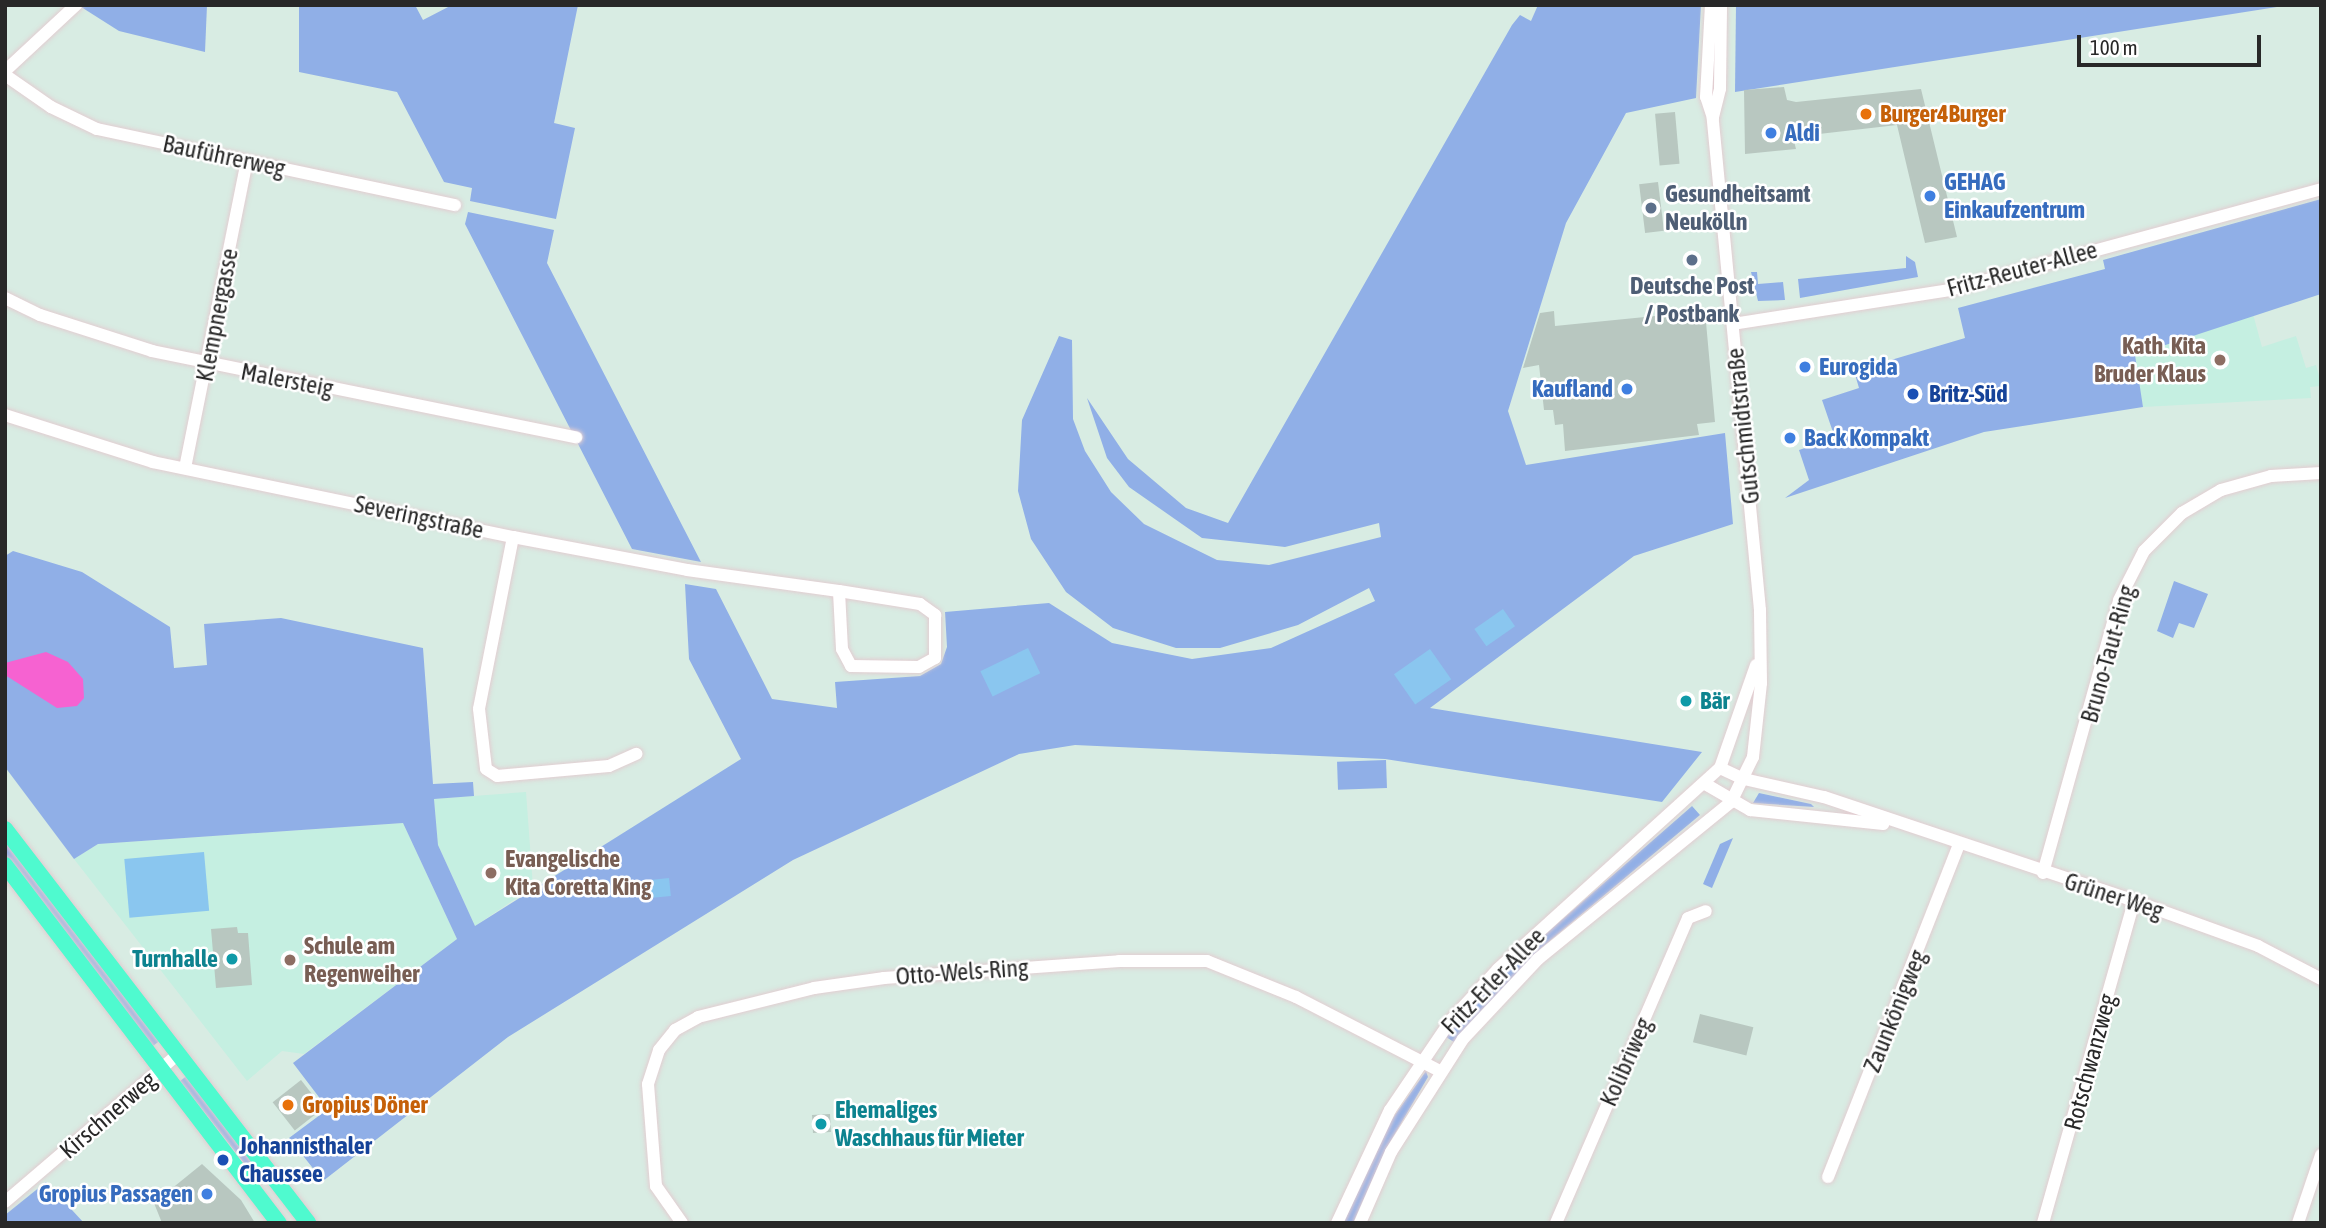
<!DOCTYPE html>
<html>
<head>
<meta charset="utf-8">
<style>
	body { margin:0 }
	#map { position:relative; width:2326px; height:1228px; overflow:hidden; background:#d8ece3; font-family:"Asap Condensed",sans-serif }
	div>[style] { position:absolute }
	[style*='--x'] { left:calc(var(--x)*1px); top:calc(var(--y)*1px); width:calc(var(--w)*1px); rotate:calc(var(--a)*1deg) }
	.education>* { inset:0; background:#c5efe1 }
	.green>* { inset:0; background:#90afe7; transform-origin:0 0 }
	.pitch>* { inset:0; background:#8ac6ef; transform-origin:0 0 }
	.water>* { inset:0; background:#f662d1 }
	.building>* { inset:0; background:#b8c7c0; transform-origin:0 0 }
	.roads { filter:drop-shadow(0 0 2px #e2cdd1) drop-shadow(0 0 2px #e2cdd1) }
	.minor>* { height:12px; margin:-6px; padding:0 6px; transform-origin:6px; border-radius:6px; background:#fff }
	.major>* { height:16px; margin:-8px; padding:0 8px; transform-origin:8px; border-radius:8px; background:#4ffacf }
	.dots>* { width:19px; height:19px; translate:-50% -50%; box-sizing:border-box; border:4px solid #fff; border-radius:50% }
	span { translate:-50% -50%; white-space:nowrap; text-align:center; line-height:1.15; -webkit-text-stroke:5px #fff; paint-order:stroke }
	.food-label { font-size:24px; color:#c56008; font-weight:700 }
	.left { translate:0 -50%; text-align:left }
	.shop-label { font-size:24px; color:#366cbe; font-weight:700 }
	.right { translate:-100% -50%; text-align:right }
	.street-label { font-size:24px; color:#282828 }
	.service-label { font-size:24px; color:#4e5e75; font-weight:700 }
	.education-label { font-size:24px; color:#785e54; font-weight:700 }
	.transit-label { font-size:24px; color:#164399; font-weight:700 }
	.culture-label { font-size:24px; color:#0d838f; font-weight:700 }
	.frame { position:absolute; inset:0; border:7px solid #282828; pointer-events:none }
	.scale { position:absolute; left:2077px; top:35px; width:184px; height:32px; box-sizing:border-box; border:4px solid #282828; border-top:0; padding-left:9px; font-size:21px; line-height:24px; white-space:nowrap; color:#282828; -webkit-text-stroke:5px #fff; paint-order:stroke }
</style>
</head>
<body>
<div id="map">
	<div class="education">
		<i style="clip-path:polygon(2253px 314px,2262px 347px,2296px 336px,2306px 368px,2316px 365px,2320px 379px,2321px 386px,2310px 387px,2311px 398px,2143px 407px,2134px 355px)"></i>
		<i style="clip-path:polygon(526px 792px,533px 887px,475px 926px,438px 845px,434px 799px)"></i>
		<i style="clip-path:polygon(403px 823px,457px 939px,304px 1054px,282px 1051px,247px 1081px,74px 859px,98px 844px)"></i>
	</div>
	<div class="green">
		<i style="clip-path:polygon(78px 5px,207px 5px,205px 52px,119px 31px)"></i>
		<i style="clip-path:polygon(299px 5px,415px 5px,423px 20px,452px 5px,578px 5px,554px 123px,575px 128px,556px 219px,470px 201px,472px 188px,444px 182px,397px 92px,299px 72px)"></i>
		<i style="clip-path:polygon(1538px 5px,1701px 5px,1696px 98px,1626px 113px,1566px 223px,1508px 411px,1526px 465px,1725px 433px,1733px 524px,1634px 556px,1430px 708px,1702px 752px,1662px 802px,1385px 759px,1075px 745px,1019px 754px,793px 860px,508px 1037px,323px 1181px,289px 1138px,328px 1109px,293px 1063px,457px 939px,403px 823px,98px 844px,74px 859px,5px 767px,5px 556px,13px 551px,82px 572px,170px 627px,174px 668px,207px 665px,204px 624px,281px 618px,423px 648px,433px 784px,473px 782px,474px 796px,434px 799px,438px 845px,475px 926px,741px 759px,689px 659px,685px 584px,716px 589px,772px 699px,837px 708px,835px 682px,920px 676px,941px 664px,947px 647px,945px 612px,1049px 603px,1112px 643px,1192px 659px,1271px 648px,1375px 601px,1369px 588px,1298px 625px,1220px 648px,1176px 648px,1113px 628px,1066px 592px,1031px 539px,1018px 491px,1022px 420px,1059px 336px,1072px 340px,1073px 419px,1085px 451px,1111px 492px,1144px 524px,1217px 560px,1269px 565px,1381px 537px,1379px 523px,1285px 547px,1202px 538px,1129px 487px,1107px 458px,1087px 398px,1128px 459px,1186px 508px,1228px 523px,1512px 25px,1520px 15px,1531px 21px)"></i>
		<i style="clip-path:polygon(1736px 5px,2290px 5px,1735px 92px)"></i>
		<i style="clip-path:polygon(2321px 199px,2321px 294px,2135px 355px,2143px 407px,1984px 432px,1785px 498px,1809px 480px,1799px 450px,1835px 438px,1822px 400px,1859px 388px,1854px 371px,1965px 338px,1958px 308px,2105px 269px,2103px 260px)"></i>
		<i style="clip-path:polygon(468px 212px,554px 230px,547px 263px,701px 562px,632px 549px,465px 224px)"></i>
		<i style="clip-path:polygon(1906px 256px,1915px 262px,1918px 277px,1800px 298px,1798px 279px,1906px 268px)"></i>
		<i style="clip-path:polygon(1751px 272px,1757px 272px,1758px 284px,1783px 282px,1785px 300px,1758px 301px)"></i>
		<i style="clip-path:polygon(2174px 581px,2208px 594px,2194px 628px,2179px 623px,2173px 638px,2157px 631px)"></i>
		<i style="left:1386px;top:760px;width:28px;height:49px;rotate:88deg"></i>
		<i style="clip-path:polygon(1759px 793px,1811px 804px,1814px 807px,1753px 803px)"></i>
		<i style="clip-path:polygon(1692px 806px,1700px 815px,1540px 949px,1454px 1042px,1446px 1037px,1509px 966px)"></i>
		<i style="left:5px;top:838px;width:255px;height:16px;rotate:52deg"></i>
		<i style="clip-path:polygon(1733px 838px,1712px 888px,1703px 884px,1720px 844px)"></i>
		<i style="clip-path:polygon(1426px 1071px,1428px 1077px,1386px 1149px,1353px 1223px,1344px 1222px,1388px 1125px)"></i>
		<i style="clip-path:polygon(188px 1075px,264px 1178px,251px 1172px,180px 1081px)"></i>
		<i style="clip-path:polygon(46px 1182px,84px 1223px,5px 1223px,5px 1215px)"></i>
	</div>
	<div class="pitch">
		<i style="left:1503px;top:609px;width:21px;height:35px;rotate:55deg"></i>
		<i style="left:1028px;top:648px;width:28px;height:53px;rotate:64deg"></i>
		<i style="left:1430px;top:649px;width:37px;height:44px;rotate:55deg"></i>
		<i style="left:204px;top:852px;width:59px;height:80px;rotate:85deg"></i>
		<i style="left:669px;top:878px;width:18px;height:28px;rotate:84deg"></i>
	</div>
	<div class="water">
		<i style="clip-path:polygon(46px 652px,68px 662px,83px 679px,84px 698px,77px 706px,57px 708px,5px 675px,5px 663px)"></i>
	</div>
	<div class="building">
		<i style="clip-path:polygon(1784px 87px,1787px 100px,1796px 102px,1921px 89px,1957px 237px,1925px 243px,1897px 125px,1793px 137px,1796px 149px,1745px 154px,1744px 90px)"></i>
		<i style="left:1675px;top:112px;width:52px;height:20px;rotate:85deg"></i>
		<i style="left:1658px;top:182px;width:49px;height:19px;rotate:83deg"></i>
		<i style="clip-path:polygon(1554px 311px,1555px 326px,1705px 311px,1715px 422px,1697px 424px,1699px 435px,1565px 451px,1563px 424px,1555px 425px,1553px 410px,1544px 410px,1539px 365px,1523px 368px,1540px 313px)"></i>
		<i style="clip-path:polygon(237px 927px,238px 933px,248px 933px,252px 985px,216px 988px,211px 929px)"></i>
		<i style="left:1700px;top:1014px;width:55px;height:29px;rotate:14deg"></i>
		<i style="left:301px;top:1080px;width:36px;height:36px;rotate:52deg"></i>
		<i style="left:830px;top:1114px;width:18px;height:18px;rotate:87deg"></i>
		<i style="clip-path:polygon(202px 1164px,241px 1200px,255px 1223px,162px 1223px,154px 1203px)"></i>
	</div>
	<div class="roads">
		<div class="minor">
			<i style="--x:5;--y:71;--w:97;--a:-42.9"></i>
			<i style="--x:5;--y:75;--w:56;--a:34.8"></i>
			<i style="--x:51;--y:107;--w:51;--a:25.6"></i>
			<i style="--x:97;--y:129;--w:366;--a:12"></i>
			<i style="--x:1713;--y:117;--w:29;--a:-76"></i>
			<i style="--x:1720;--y:89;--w:84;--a:-89.3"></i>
			<i style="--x:5;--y:298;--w:39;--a:26"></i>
			<i style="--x:40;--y:315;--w:118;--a:17.8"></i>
			<i style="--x:152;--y:351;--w:433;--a:11.5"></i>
			<i style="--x:1733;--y:324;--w:220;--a:-8.9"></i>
			<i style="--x:1950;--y:290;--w:385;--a:-15.2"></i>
			<i style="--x:5;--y:415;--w:155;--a:17.6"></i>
			<i style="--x:153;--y:462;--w:368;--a:11.8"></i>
			<i style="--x:513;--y:537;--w:177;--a:10.7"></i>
			<i style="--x:687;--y:570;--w:153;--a:7.9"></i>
			<i style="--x:839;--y:591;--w:82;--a:9.1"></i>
			<i style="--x:920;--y:604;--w:19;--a:36"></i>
			<i style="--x:935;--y:615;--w:43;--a:90"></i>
			<i style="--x:935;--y:658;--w:18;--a:151"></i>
			<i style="--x:919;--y:667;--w:68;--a:-179.2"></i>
			<i style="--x:851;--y:666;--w:19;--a:-118"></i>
			<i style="--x:842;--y:649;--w:58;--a:-93"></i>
			<i style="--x:185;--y:468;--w:313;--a:-78.6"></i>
			<i style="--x:513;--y:537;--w:175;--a:101.2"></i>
			<i style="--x:479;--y:709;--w:60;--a:83.3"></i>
			<i style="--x:486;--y:769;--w:13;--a:32"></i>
			<i style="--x:497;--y:776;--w:112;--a:-5.1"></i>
			<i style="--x:609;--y:766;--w:30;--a:-24"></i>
			<i style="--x:1720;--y:768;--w:26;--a:25"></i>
			<i style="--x:1744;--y:779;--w:82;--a:12.7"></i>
			<i style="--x:1824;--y:797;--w:327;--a:18.5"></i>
			<i style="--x:2134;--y:901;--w:132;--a:19.9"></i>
			<i style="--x:2258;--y:946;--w:71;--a:27.6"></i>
			<i style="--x:1707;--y:785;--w:50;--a:30.2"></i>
			<i style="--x:1750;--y:810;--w:134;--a:6"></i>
			<i style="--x:2043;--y:873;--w:283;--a:-74.4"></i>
			<i style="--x:2119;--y:600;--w:55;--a:-63"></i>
			<i style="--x:2144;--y:551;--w:54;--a:-45"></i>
			<i style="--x:2182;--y:513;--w:45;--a:-30.5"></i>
			<i style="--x:2221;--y:490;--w:52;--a:-15.6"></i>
			<i style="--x:2271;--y:476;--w:50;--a:-3.4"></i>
			<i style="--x:1828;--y:1177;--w:357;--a:-68.5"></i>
			<i style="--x:5;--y:1202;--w:228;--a:-40.5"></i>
			<i style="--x:682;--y:1223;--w:45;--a:-125.1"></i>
			<i style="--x:656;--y:1186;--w:102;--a:-94.5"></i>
			<i style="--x:648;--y:1084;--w:36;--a:-72"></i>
			<i style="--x:659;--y:1050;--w:26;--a:-51"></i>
			<i style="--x:675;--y:1030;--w:26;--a:-29"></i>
			<i style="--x:698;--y:1017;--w:120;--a:-14"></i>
			<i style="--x:814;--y:988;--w:71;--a:-8.1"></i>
			<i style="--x:884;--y:978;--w:236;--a:-4.1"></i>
			<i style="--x:1119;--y:961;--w:88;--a:0"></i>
			<i style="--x:1207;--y:961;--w:96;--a:22"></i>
			<i style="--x:1296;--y:997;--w:162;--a:27.2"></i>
			<i style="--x:1337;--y:1223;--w:125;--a:-64.9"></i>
			<i style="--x:1390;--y:1110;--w:109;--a:-55.9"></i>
			<i style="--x:1451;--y:1020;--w:69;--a:-47.3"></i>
			<i style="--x:1498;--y:969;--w:299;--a:-42.2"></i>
			<i style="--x:1720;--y:768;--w:109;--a:-70.7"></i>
			<i style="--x:1360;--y:1223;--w:77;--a:-66.4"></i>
			<i style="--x:1391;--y:1152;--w:134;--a:-57.5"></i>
			<i style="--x:1463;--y:1039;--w:110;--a:-46.8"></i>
			<i style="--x:1538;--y:959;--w:249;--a:-39.1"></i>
			<i style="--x:1731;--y:802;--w:50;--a:-63.9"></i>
			<i style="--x:1753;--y:757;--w:74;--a:-83.8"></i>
			<i style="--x:1761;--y:683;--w:73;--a:-90.8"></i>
			<i style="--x:1760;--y:610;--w:494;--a:-95.5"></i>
			<i style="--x:1713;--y:118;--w:22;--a:-108"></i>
			<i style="--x:1706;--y:97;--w:92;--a:-86.9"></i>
			<i style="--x:1556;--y:1223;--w:332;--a:-66.6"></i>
			<i style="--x:1688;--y:918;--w:19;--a:-21"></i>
			<i style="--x:2043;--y:1223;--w:335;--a:-74.2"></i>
			<i style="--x:2298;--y:1223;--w:72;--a:-71.3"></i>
		</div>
		<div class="major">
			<i style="--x:5;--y:829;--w:497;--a:52.4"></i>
			<i style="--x:5;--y:865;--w:451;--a:52.6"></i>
		</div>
	</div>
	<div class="dots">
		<i style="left:1866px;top:114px;background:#e8710a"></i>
		<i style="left:1771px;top:133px;background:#3f7fe0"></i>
		<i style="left:1930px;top:196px;background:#3f7fe0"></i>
		<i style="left:1651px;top:208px;background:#5c6f8a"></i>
		<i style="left:1692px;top:260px;background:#5c6f8a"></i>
		<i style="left:2220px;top:360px;background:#8d6e63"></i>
		<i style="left:1805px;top:367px;background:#3f7fe0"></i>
		<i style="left:1627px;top:389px;background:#3f7fe0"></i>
		<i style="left:1913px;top:394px;background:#1a4fb4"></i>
		<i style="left:1790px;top:438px;background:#3f7fe0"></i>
		<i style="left:1686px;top:701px;background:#0f9aa8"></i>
		<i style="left:491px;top:873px;background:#8d6e63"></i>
		<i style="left:232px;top:959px;background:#0f9aa8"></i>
		<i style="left:290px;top:960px;background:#8d6e63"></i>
		<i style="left:288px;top:1105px;background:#e8710a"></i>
		<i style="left:821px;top:1124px;background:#0f9aa8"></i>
		<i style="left:223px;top:1160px;background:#1a4fb4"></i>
		<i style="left:207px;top:1194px;background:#3f7fe0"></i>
	</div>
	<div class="food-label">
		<span class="left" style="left:1880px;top:114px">Burger4Burger</span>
		<span class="left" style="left:302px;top:1105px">Gropius Döner</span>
	</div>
	<div class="shop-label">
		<span class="left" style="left:1785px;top:133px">Aldi</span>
		<span class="left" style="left:1944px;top:196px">GEHAG<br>Einkaufzentrum</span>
		<span class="left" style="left:1819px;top:367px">Eurogida</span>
		<span class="right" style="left:1613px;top:389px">Kaufland</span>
		<span class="left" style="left:1804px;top:438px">Back Kompakt</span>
		<span class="right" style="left:193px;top:1194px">Gropius Passagen</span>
	</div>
	<div class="street-label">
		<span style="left:224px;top:156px;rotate:12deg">Bauführerweg</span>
		<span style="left:2022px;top:269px;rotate:-15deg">Fritz-Reuter-Allee</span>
		<span style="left:217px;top:315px;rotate:-79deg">Klempnergasse</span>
		<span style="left:287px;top:380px;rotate:11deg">Malersteig</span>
		<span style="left:1743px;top:426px;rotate:-96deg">Gutschmidtstraße</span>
		<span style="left:419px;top:517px;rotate:12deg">Severingstraße</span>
		<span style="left:2108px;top:654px;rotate:-74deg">Bruno-Taut-Ring</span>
		<span style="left:2114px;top:896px;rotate:18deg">Grüner Weg</span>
		<span style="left:962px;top:972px;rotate:-4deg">Otto-Wels-Ring</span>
		<span style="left:1493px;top:981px;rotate:-46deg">Fritz-Erler-Allee</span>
		<span style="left:1895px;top:1011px;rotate:-68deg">Zaunkönigweg</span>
		<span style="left:1626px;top:1062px;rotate:-66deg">Kolibriweg</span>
		<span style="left:2090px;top:1062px;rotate:-75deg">Rotschwanzweg</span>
		<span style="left:108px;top:1115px;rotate:-41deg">Kirschnerweg</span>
	</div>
	<div class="service-label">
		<span class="left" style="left:1665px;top:208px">Gesundheitsamt<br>Neukölln</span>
		<span style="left:1692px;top:300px">Deutsche Post<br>/ Postbank</span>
	</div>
	<div class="education-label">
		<span class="right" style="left:2206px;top:360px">Kath. Kita<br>Bruder Klaus</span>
		<span class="left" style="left:505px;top:873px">Evangelische<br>Kita Coretta King</span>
		<span class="left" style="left:304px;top:960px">Schule am<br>Regenweiher</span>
	</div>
	<div class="transit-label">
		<span class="left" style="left:1929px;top:394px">Britz-Süd</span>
		<span class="left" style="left:239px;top:1160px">Johannisthaler<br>Chaussee</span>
	</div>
	<div class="culture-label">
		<span class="left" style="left:1700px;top:701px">Bär</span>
		<span class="right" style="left:218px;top:959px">Turnhalle</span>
		<span class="left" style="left:835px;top:1124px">Ehemaliges<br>Waschhaus für Mieter</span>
	</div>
	<div class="frame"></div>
	<div class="scale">100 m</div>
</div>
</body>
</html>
